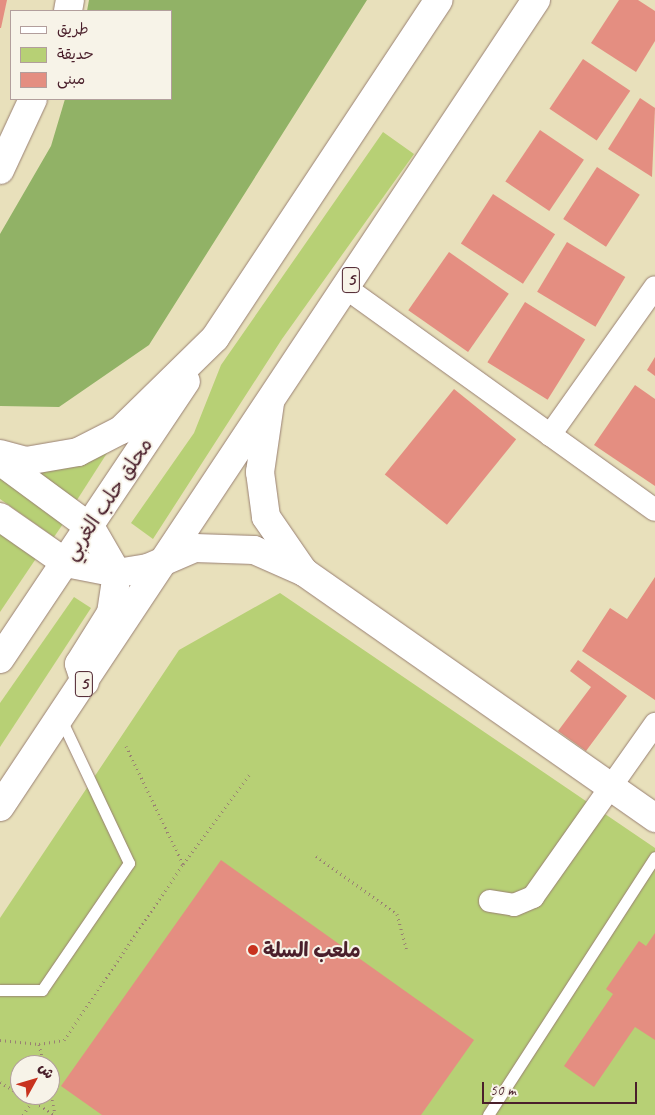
<!DOCTYPE html>
<html>
<head>
<meta charset="utf-8">
<style>
	body { margin:0 }
	#map { position:relative; width:655px; height:1115px; overflow:hidden; background:#e8e0bb; font-family:Caveat,"Playpen Sans Arabic",sans-serif }
	div>[style] { position:absolute }
	[style*='--x'] { left:calc(var(--x)*1px); top:calc(var(--y)*1px); width:calc(var(--w)*1px); rotate:calc(var(--a)*1deg) }
	.green>* { inset:0; background:#b7d075 }
	.forest>* { inset:0; background:#91b266 }
	.building>* { inset:0; background:#e48e81; transform-origin:0 0 }
	.path>* { height:3px; margin-top:-1.5px; transform-origin:0; background:repeating-linear-gradient(90deg,#998073 0 1px,transparent 0 5px) }
	.roads { filter:drop-shadow(0 0 1px #998073) drop-shadow(0 0 1px #998073) }
	.lane>* { height:11px; margin:-5.5px; padding:0 5.5px; transform-origin:5.5px; border-radius:5.5px; background:#fff }
	.street>* { height:22px; margin:-11px; padding:0 11px; transform-origin:11px; border-radius:11px; background:#fff }
	.secondary>* { height:28px; margin:-14px; padding:0 14px; transform-origin:14px; border-radius:14px; background:#fff }
	.highway>* { height:28px; margin:-14px; padding:0 14px; transform-origin:14px; border-radius:14px; background:#fff }
	.dots>* { width:14px; height:14px; translate:-50% -50%; box-sizing:border-box; border:2px solid #f7f3e8; border-radius:50% }
	span { translate:-50% -50%; white-space:nowrap; text-align:center; line-height:1.15; -webkit-text-stroke:4px #f7f3e8; paint-order:stroke }
	.shield-label span { padding:1px 4px; background:#f7f3e8; border:1px solid; border-radius:4px; -webkit-text-stroke-width:0 }
	.shield-label { font-size:19px; color:#4a1f2b; font-weight:700 }
	.street-label { font-size:20px; color:#4a1f2b }
	.poi-label { font-size:20px; color:#4a1f2b; font-weight:700 }
	.left { translate:0 -50%; text-align:left }
	.legend { position:absolute; left:10px; top:10px; width:162px; height:90px; box-sizing:border-box; background:#f7f3e8; border:1px solid #b29e9c; margin:0; padding:6px 9px; list-style:none; font-size:15px; color:#4a1f2b }
	.legend li { display:flex; align-items:center; gap:10px; height:25px }
	.legend b { width:25px; border:1px solid #b29e9c }
	.north { position:absolute; left:10px; top:1055px; width:50px; height:50px; box-sizing:border-box; background:#f7f3e8; border:1px solid #b29e9c; border-radius:50%; rotate:51deg; font-size:14px; font-weight:700; line-height:20px; text-align:center; color:#4a1f2b }
	.north::after { content:''; display:block; margin:auto; width:18px; height:22px; background:#c8321e; clip-path:polygon(50% 0,100% 100%,50% 72%,0 100%) }
	.scale { position:absolute; left:482px; top:1082px; width:155px; height:22px; box-sizing:border-box; border:2px solid #4a1f2b; border-top:0; padding-left:6px; font-size:15px; line-height:18px; white-space:nowrap; color:#4a1f2b; -webkit-text-stroke:4px #f7f3e8; paint-order:stroke }
</style>
</head>
<body>
<div id="map">
	<div class="green">
		<i style="clip-path:polygon(383px 132px,414px 154px,282px 339px,153px 539px,131px 523px,194px 433px,221px 365px)"></i>
		<i style="clip-path:polygon(109px 450px,77px 500px,34px 471px)"></i>
		<i style="clip-path:polygon(0 475px,65px 521px,54px 537px,0 499px)"></i>
		<i style="clip-path:polygon(0 532px,37px 557px,0 612px)"></i>
		<i style="clip-path:polygon(evenodd,280px 593px,655px 848px,655px 1115px,0 1115px,0 918px,179px 650px,280px 593px,20px 1065px,50px 1065px,50px 1095px,20px 1095px,20px 1065px)"></i>
		<i style="clip-path:polygon(74px 597px,91px 608px,0 747px,0 703px)"></i>
	</div>
	<div class="forest">
		<i style="clip-path:polygon(89px 0,367px 0,149px 345px,59px 407px,0 406px,0 234px,51px 146px,65px 99px,171px 99px,171px 11px,87px 11px)"></i>
	</div>
	<div class="building">
		<i style="clip-path:polygon(0 0,7px 0,1px 28px,0 28px)"></i>
		<i style="clip-path:polygon(619px 0,638px 0,655px 11px,655px 41px,636px 72px,591px 43px)"></i>
		<i style="left:583px;top:59px;width:57px;height:60px;rotate:34deg"></i>
		<i style="clip-path:polygon(640px 98px,655px 108px,652px 177px,608px 149px)"></i>
		<i style="left:540px;top:130px;width:53px;height:62px;rotate:34deg"></i>
		<i style="left:597px;top:167px;width:51px;height:62px;rotate:33deg"></i>
		<i style="left:493px;top:194px;width:74px;height:59px;rotate:33deg"></i>
		<i style="left:567px;top:242px;width:68px;height:58px;rotate:31deg"></i>
		<i style="left:449px;top:252px;width:73px;height:71px;rotate:35deg"></i>
		<i style="left:525px;top:302px;width:71px;height:71px;rotate:32deg"></i>
		<i style="clip-path:polygon(655px 357px,655px 376px,647px 370px)"></i>
		<i style="clip-path:polygon(635px 385px,655px 399px,655px 486px,594px 445px)"></i>
		<i style="left:454px;top:389px;width:80px;height:110px;rotate:39deg"></i>
		<i style="clip-path:polygon(655px 577px,655px 700px,582px 651px,610px 608px,627px 619px)"></i>
		<i style="clip-path:polygon(578px 660px,627px 696px,586px 751px,558px 731px,591px 687px,570px 671px)"></i>
		<i style="clip-path:polygon(221px 860px,474px 1040px,421px 1115px,102px 1115px,61px 1086px)"></i>
		<i style="clip-path:polygon(655px 933px,655px 1040px,635px 1027px,594px 1087px,564px 1066px,613px 994px,606px 989px,639px 941px,646px 946px)"></i>
	</div>
	<div class="path">
		<i style="--x:316;--y:856;--w:100;--a:35.6"></i>
		<i style="--x:397;--y:914;--w:38;--a:75"></i>
		<i style="--x:183;--y:864;--w:114;--a:-53.5"></i>
		<i style="--x:0;--y:1040;--w:39;--a:6"></i>
		<i style="--x:39;--y:1044;--w:22;--a:77"></i>
		<i style="--x:39;--y:1044;--w:25;--a:-9"></i>
		<i style="--x:64;--y:1040;--w:212;--a:-55.9"></i>
		<i style="--x:183;--y:864;--w:131;--a:-115.8"></i>
		<i style="--x:0;--y:1082;--w:23;--a:31"></i>
		<i style="--x:50;--y:1090;--w:25;--a:78"></i>
		<i style="--x:22;--y:1095;--w:39;--a:31"></i>
		<i style="--x:23;--y:1115;--w:17;--a:-57"></i>
	</div>
	<div class="roads">
		<div class="lane">
			<i style="--x:0;--y:990;--w:42;--a:0"></i>
			<i style="--x:42;--y:990;--w:154;--a:-55.6"></i>
			<i style="--x:129;--y:863;--w:159;--a:-115.3"></i>
			<i style="--x:488;--y:1115;--w:307;--a:-57.1"></i>
		</div>
		<div class="street">
			<i style="--x:346;--y:288;--w:380;--a:35.7"></i>
			<i style="--x:550;--y:435;--w:181;--a:-54.6"></i>
			<i style="--x:490;--y:901;--w:24;--a:9"></i>
			<i style="--x:514;--y:905;--w:21;--a:-23"></i>
			<i style="--x:533;--y:897;--w:212;--a:-54.8"></i>
		</div>
		<div class="secondary">
			<i style="--x:68;--y:11;--w:11;--a:-80"></i>
			<i style="--x:0;--y:170;--w:78;--a:-65.1"></i>
			<i style="--x:270;--y:403;--w:70;--a:98.2"></i>
			<i style="--x:260;--y:472;--w:45;--a:82.4"></i>
			<i style="--x:266;--y:517;--w:67;--a:55.4"></i>
			<i style="--x:0;--y:461;--w:113;--a:36.4"></i>
			<i style="--x:91;--y:528;--w:52;--a:60"></i>
			<i style="--x:117;--y:573;--w:40;--a:98.5"></i>
			<i style="--x:111;--y:613;--w:60;--a:122.1"></i>
			<i style="--x:79;--y:664;--w:19;--a:72"></i>
			<i style="--x:0;--y:517;--w:80;--a:34.9"></i>
			<i style="--x:66;--y:563;--w:52;--a:11.1"></i>
			<i style="--x:117;--y:573;--w:31;--a:-9"></i>
			<i style="--x:148;--y:568;--w:51;--a:-23.1"></i>
			<i style="--x:195;--y:548;--w:59;--a:1.9"></i>
			<i style="--x:254;--y:550;--w:55;--a:23.7"></i>
			<i style="--x:304;--y:572;--w:429;--a:35"></i>
		</div>
		<div class="highway">
			<i style="--x:0;--y:454;--w:27;--a:15"></i>
			<i style="--x:26;--y:461;--w:53;--a:-9.8"></i>
			<i style="--x:78;--y:452;--w:48;--a:-27.1"></i>
			<i style="--x:121;--y:430;--w:132;--a:-44.4"></i>
			<i style="--x:215;--y:338;--w:405;--a:-56.5"></i>
			<i style="--x:0;--y:659;--w:334;--a:-56.2"></i>
			<i style="--x:0;--y:807;--w:969;--a:-56.41"></i>
		</div>
	</div>
	<div class="dots">
		<i style="left:253px;top:950px;background:#c8321e"></i>
	</div>
	<div class="shield-label">
		<span style="left:351px;top:280px">5</span>
		<span style="left:84px;top:684px">5</span>
	</div>
	<div class="street-label">
		<span style="left:108px;top:499px;rotate:-56deg">محلق حلب الغربي</span>
	</div>
	<div class="poi-label">
		<span class="left" style="left:263px;top:950px">ملعب السلة</span>
	</div>
	<ul class="legend">
	<li><b style="height:6px;background:#fff"></b>طريق</li>
	<li><b style="height:14px;background:#b7d075"></b>حديقة</li>
	<li><b style="height:14px;background:#e48e81"></b>مبنى</li>
	</ul>
	<div class="north">ش</div>
	<div class="scale">50 m</div>
</div>
</body>
</html>
